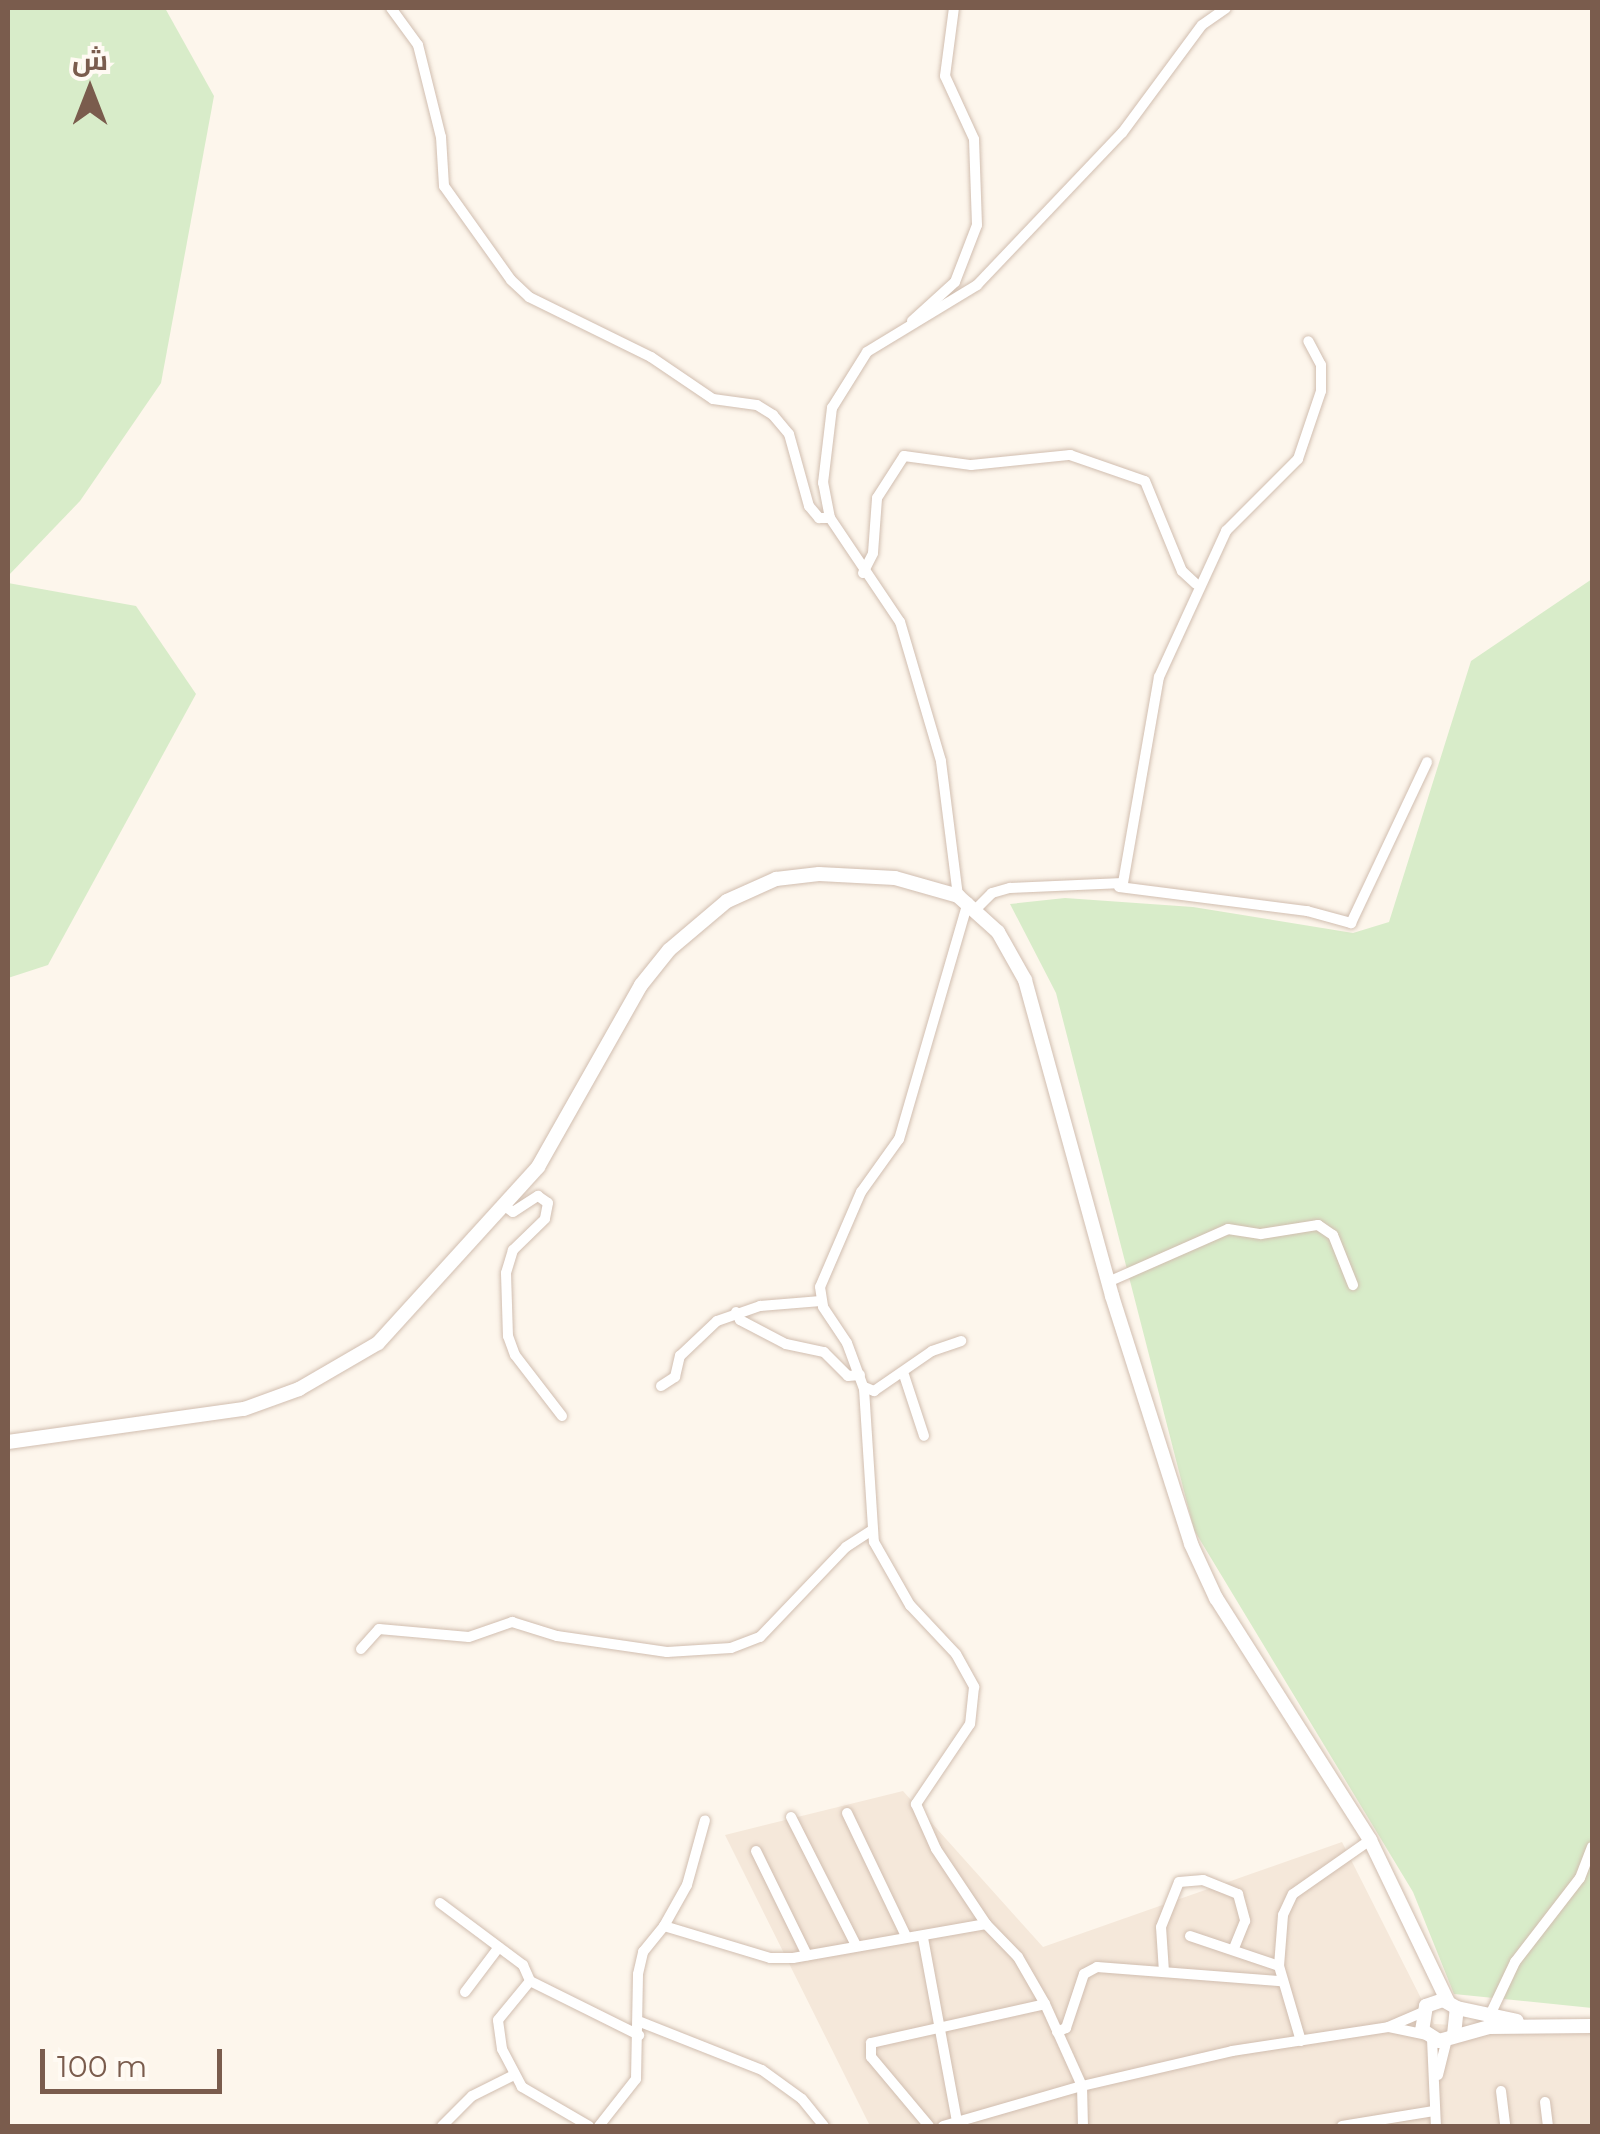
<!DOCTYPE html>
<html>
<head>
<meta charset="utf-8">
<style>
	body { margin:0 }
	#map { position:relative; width:1600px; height:2134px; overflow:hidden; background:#fdf6ec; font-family:Montserrat,Cairo,sans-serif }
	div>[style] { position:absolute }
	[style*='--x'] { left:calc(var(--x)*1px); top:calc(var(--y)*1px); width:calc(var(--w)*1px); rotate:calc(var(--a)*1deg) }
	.residential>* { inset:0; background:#f5e8da }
	.green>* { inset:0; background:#d8ecc9 }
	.roads { filter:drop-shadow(0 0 2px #d1beb0) drop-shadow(0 0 2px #d1beb0) }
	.street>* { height:10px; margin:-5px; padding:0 5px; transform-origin:5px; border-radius:5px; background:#fff }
	.secondary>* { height:14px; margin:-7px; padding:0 7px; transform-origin:7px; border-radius:7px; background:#fff }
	span { translate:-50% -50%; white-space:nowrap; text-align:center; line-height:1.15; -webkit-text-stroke:10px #fffaf3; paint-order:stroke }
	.frame { position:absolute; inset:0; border:10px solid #7a5c4d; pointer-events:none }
	.north { position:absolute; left:40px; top:40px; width:100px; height:100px; -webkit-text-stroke:8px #fffaf3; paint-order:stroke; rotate:0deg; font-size:28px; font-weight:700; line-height:40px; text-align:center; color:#7a5c4d }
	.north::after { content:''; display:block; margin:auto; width:35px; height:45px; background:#7a5c4d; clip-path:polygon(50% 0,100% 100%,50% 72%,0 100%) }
	.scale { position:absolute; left:40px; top:2049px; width:182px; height:45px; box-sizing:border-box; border:5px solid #7a5c4d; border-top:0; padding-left:12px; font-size:30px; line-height:35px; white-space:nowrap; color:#7a5c4d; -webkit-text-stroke:8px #fffaf3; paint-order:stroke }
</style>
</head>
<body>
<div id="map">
	<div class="residential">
		<i style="clip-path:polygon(903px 1791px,1043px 1947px,1342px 1842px,1434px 2024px,1592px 2032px,1592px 2126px,870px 2126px,725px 1835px)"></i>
	</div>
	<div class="green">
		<i style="clip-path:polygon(8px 8px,165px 8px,214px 96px,161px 383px,80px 501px,8px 576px)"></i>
		<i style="clip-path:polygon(1592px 579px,1592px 2008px,1454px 1994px,1413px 1892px,1194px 1530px,1056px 993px,1010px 904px,1065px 898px,1193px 907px,1353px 933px,1389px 922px,1471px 661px)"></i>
		<i style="clip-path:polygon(8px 583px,136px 606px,196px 694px,48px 965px,8px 978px)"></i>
	</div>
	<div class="roads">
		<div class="street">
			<i style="--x:391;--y:8;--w:46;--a:53.9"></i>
			<i style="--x:418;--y:45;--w:95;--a:76"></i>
			<i style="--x:441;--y:137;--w:49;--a:86.5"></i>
			<i style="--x:444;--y:186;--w:115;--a:54.5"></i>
			<i style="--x:511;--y:280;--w:25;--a:43"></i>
			<i style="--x:529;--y:297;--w:136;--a:26.2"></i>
			<i style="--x:651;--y:357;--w:75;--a:34.1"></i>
			<i style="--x:713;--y:399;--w:44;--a:7.8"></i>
			<i style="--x:757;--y:405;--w:19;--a:32"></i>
			<i style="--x:773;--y:415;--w:25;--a:50"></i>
			<i style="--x:789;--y:434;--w:75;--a:74.5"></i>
			<i style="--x:809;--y:506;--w:16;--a:50"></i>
			<i style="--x:819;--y:518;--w:11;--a:0"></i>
			<i style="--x:912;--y:321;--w:58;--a:-42.2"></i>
			<i style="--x:955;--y:282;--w:61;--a:-68.9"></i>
			<i style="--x:977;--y:225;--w:86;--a:-92"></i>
			<i style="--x:974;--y:139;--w:69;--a:-114.7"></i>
			<i style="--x:945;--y:76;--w:69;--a:-82.5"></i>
			<i style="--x:863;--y:573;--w:22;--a:-63"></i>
			<i style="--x:873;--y:553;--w:55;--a:-85.8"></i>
			<i style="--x:877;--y:498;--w:50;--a:-57.3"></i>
			<i style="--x:904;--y:456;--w:68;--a:7.7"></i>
			<i style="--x:971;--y:465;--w:100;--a:-5.8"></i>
			<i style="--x:1070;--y:455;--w:79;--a:19.1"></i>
			<i style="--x:1145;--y:481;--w:97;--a:67.7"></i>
			<i style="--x:1182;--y:571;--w:19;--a:43"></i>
			<i style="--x:1119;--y:887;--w:190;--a:7.3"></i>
			<i style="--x:1307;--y:911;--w:46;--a:15.3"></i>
			<i style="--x:1351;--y:923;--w:178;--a:-64.7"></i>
			<i style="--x:958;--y:896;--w:136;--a:-97.2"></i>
			<i style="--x:941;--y:761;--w:145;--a:-106.4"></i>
			<i style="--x:900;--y:622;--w:125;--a:-123.9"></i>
			<i style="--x:830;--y:518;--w:36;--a:-101"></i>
			<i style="--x:823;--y:483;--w:76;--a:-83.2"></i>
			<i style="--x:832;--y:408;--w:66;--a:-58"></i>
			<i style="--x:867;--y:352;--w:129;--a:-31.3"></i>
			<i style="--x:977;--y:285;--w:210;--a:-46.4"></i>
			<i style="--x:1122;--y:133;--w:134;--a:-53.5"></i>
			<i style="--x:1202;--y:25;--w:29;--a:-35"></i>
			<i style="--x:968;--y:902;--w:247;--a:106.2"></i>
			<i style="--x:899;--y:1139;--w:65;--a:125.6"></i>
			<i style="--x:861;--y:1192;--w:103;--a:113.3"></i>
			<i style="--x:820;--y:1287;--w:20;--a:81"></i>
			<i style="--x:823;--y:1307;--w:43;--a:56.3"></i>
			<i style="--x:847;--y:1343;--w:49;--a:69.7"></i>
			<i style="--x:864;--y:1389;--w:153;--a:86.3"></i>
			<i style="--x:874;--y:1542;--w:73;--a:60.3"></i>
			<i style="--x:910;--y:1605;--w:67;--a:46.8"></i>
			<i style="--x:956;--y:1654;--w:38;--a:61"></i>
			<i style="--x:974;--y:1687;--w:37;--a:96"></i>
			<i style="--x:970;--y:1724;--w:97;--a:124"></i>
			<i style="--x:916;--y:1804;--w:49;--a:66"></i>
			<i style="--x:936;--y:1849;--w:90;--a:56.3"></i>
			<i style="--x:977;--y:908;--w:21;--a:-45"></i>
			<i style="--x:992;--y:893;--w:19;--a:-16"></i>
			<i style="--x:1010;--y:888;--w:113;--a:-2.5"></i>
			<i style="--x:1123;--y:883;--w:209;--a:-80.1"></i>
			<i style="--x:1159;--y:677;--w:161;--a:-65.3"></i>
			<i style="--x:1226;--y:531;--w:102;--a:-45"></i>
			<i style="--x:1298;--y:459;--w:72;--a:-71.3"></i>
			<i style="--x:1321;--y:391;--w:26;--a:-90"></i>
			<i style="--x:1321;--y:365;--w:27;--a:-118"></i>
			<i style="--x:503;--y:1205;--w:12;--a:35"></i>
			<i style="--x:513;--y:1212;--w:30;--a:-33"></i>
			<i style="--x:538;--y:1196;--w:12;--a:35"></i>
			<i style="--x:548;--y:1203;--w:16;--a:101"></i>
			<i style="--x:545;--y:1219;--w:45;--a:135.9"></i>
			<i style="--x:513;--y:1250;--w:24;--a:107"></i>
			<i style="--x:506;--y:1273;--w:63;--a:88.2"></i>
			<i style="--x:508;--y:1336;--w:20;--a:70"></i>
			<i style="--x:515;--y:1355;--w:77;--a:52.4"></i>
			<i style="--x:1108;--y:1282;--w:131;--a:-23.8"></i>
			<i style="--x:1228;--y:1229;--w:33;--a:9"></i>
			<i style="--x:1261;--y:1234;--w:58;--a:-9"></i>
			<i style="--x:1318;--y:1225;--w:18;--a:34"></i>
			<i style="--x:1333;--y:1235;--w:54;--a:68.2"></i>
			<i style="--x:736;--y:1312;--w:9;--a:63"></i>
			<i style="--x:740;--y:1320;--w:52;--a:27.6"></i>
			<i style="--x:786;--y:1344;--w:39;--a:12"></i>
			<i style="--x:824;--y:1352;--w:34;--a:45"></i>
			<i style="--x:848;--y:1376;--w:12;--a:-5"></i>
			<i style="--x:904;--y:1375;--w:64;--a:71.8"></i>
			<i style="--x:661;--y:1386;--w:17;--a:-33"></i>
			<i style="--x:675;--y:1377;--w:22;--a:-77"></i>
			<i style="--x:680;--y:1356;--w:51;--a:-43.4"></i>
			<i style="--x:717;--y:1321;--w:46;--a:-19.2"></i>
			<i style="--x:760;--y:1306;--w:61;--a:-4.7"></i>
			<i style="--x:864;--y:1387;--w:11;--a:22"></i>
			<i style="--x:874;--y:1391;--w:70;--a:-34.6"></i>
			<i style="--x:932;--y:1351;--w:31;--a:-19"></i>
			<i style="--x:361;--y:1649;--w:27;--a:-48"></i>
			<i style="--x:379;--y:1629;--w:90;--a:5.1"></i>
			<i style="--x:469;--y:1637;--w:46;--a:-19.2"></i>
			<i style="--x:512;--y:1622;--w:47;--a:17.3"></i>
			<i style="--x:557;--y:1636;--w:111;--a:8.3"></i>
			<i style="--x:667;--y:1652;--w:64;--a:-3.6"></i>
			<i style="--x:731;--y:1648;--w:31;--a:-21"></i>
			<i style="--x:760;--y:1637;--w:124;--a:-46.3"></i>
			<i style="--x:846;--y:1547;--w:31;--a:-33"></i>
			<i style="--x:847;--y:1813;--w:136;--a:64.4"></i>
			<i style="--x:791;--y:1817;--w:144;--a:63.1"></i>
			<i style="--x:756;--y:1851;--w:116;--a:63.9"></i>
			<i style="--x:440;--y:1903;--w:104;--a:36.8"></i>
			<i style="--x:523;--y:1965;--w:17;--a:66"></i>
			<i style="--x:664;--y:1926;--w:47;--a:-60.7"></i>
			<i style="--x:687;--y:1885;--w:67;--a:-74.5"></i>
			<i style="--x:1190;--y:1936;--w:94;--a:18.6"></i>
			<i style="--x:1279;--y:1966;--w:78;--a:73.7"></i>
			<i style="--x:923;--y:1938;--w:187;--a:79.5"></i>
			<i style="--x:1279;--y:1966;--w:51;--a:-85.5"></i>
			<i style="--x:1283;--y:1915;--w:23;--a:-65"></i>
			<i style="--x:1293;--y:1894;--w:94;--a:-35"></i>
			<i style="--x:1164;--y:1972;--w:45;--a:-93.8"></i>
			<i style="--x:1161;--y:1927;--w:48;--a:-68.2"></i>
			<i style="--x:1179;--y:1882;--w:24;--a:-5"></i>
			<i style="--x:1203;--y:1880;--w:38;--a:22"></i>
			<i style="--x:1238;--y:1894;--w:28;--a:75"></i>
			<i style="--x:1245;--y:1921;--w:31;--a:112"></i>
			<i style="--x:465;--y:1992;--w:56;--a:-52.9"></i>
			<i style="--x:1490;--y:2015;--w:59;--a:-64.7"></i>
			<i style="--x:1515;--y:1962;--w:106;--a:-52.3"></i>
			<i style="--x:1580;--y:1878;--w:33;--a:-69"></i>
			<i style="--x:638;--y:2021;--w:133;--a:21.6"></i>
			<i style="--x:762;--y:2070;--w:49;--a:35.9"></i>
			<i style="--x:802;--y:2099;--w:35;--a:51"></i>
			<i style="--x:1389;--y:2027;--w:38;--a:12"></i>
			<i style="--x:1057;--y:2032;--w:10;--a:-24"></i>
			<i style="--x:1066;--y:2028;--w:57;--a:-71.6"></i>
			<i style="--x:1084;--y:1974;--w:15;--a:-28"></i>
			<i style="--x:1097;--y:1967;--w:185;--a:4.4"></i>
			<i style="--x:1432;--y:2039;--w:87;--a:87.4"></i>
			<i style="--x:1438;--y:2075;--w:36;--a:-76"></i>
			<i style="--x:1501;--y:2091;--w:35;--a:83"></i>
			<i style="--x:1545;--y:2102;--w:24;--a:83"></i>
			<i style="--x:442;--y:2126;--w:42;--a:-45"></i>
			<i style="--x:472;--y:2096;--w:47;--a:-26.6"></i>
			<i style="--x:589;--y:2126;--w:78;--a:-149.8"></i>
			<i style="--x:522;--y:2087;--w:43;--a:-117.8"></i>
			<i style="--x:502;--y:2049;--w:29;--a:-98"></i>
			<i style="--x:498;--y:2020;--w:50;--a:-50.6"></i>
			<i style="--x:530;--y:1981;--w:122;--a:26.4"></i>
			<i style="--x:599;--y:2126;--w:60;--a:-51.8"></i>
			<i style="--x:636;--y:2079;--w:105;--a:-88.9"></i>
			<i style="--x:638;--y:1974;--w:23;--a:-77"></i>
			<i style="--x:643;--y:1952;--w:33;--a:-51"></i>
			<i style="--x:664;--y:1926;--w:111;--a:16.8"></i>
			<i style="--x:770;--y:1958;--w:23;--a:0"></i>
			<i style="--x:793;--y:1958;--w:196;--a:-10"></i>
			<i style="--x:986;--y:1924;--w:46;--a:45.9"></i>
			<i style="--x:1018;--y:1957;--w:54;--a:60.1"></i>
			<i style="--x:1045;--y:2004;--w:90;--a:65.7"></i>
			<i style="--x:1082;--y:2086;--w:40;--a:88.6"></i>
			<i style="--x:929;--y:2126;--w:90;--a:-130"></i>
			<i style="--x:871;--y:2057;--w:14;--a:-90"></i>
			<i style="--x:871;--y:2043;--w:178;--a:-12.6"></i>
			<i style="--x:943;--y:2126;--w:145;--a:-16.1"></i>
			<i style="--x:1082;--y:2086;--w:154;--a:-13.1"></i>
			<i style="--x:1232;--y:2051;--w:158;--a:-8.7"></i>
			<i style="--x:1388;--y:2027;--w:36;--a:-23"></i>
			<i style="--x:1342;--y:2126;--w:93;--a:-9.3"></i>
		</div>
		<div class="secondary">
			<i style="--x:8;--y:1442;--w:238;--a:-8"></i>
			<i style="--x:244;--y:1409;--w:59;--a:-20"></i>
			<i style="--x:299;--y:1389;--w:91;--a:-30.2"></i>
			<i style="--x:378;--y:1343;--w:238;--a:-47.7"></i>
			<i style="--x:538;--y:1167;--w:209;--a:-60.5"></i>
			<i style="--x:641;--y:985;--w:45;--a:-51.3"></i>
			<i style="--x:669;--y:950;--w:76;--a:-40.2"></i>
			<i style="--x:727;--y:901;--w:54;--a:-24.2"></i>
			<i style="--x:776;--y:879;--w:43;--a:-6.6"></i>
			<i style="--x:819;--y:874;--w:76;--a:3"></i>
			<i style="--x:895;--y:878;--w:66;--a:15.9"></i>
			<i style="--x:958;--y:896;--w:54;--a:42"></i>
			<i style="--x:998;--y:932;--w:55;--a:60.6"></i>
			<i style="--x:1025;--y:980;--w:328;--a:74.6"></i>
			<i style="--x:1112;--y:1296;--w:260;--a:72.3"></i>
			<i style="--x:1191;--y:1544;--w:60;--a:65.2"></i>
			<i style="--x:1216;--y:1598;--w:287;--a:57.5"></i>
			<i style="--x:1370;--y:1840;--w:180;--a:64.3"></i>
			<i style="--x:1457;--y:2008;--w:61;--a:12.2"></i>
			<i style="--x:1454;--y:2035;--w:27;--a:-84"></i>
			<i style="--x:1457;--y:2008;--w:16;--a:-150"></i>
			<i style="--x:1443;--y:2000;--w:18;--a:161"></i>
			<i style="--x:1426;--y:2006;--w:24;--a:99"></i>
			<i style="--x:1422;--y:2030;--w:20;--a:33"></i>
			<i style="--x:1439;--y:2041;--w:52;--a:-15.6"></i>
			<i style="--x:1489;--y:2027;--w:103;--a:-0.6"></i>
		</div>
	</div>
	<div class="frame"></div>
	<div class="north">ش</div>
	<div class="scale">100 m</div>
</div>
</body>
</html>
